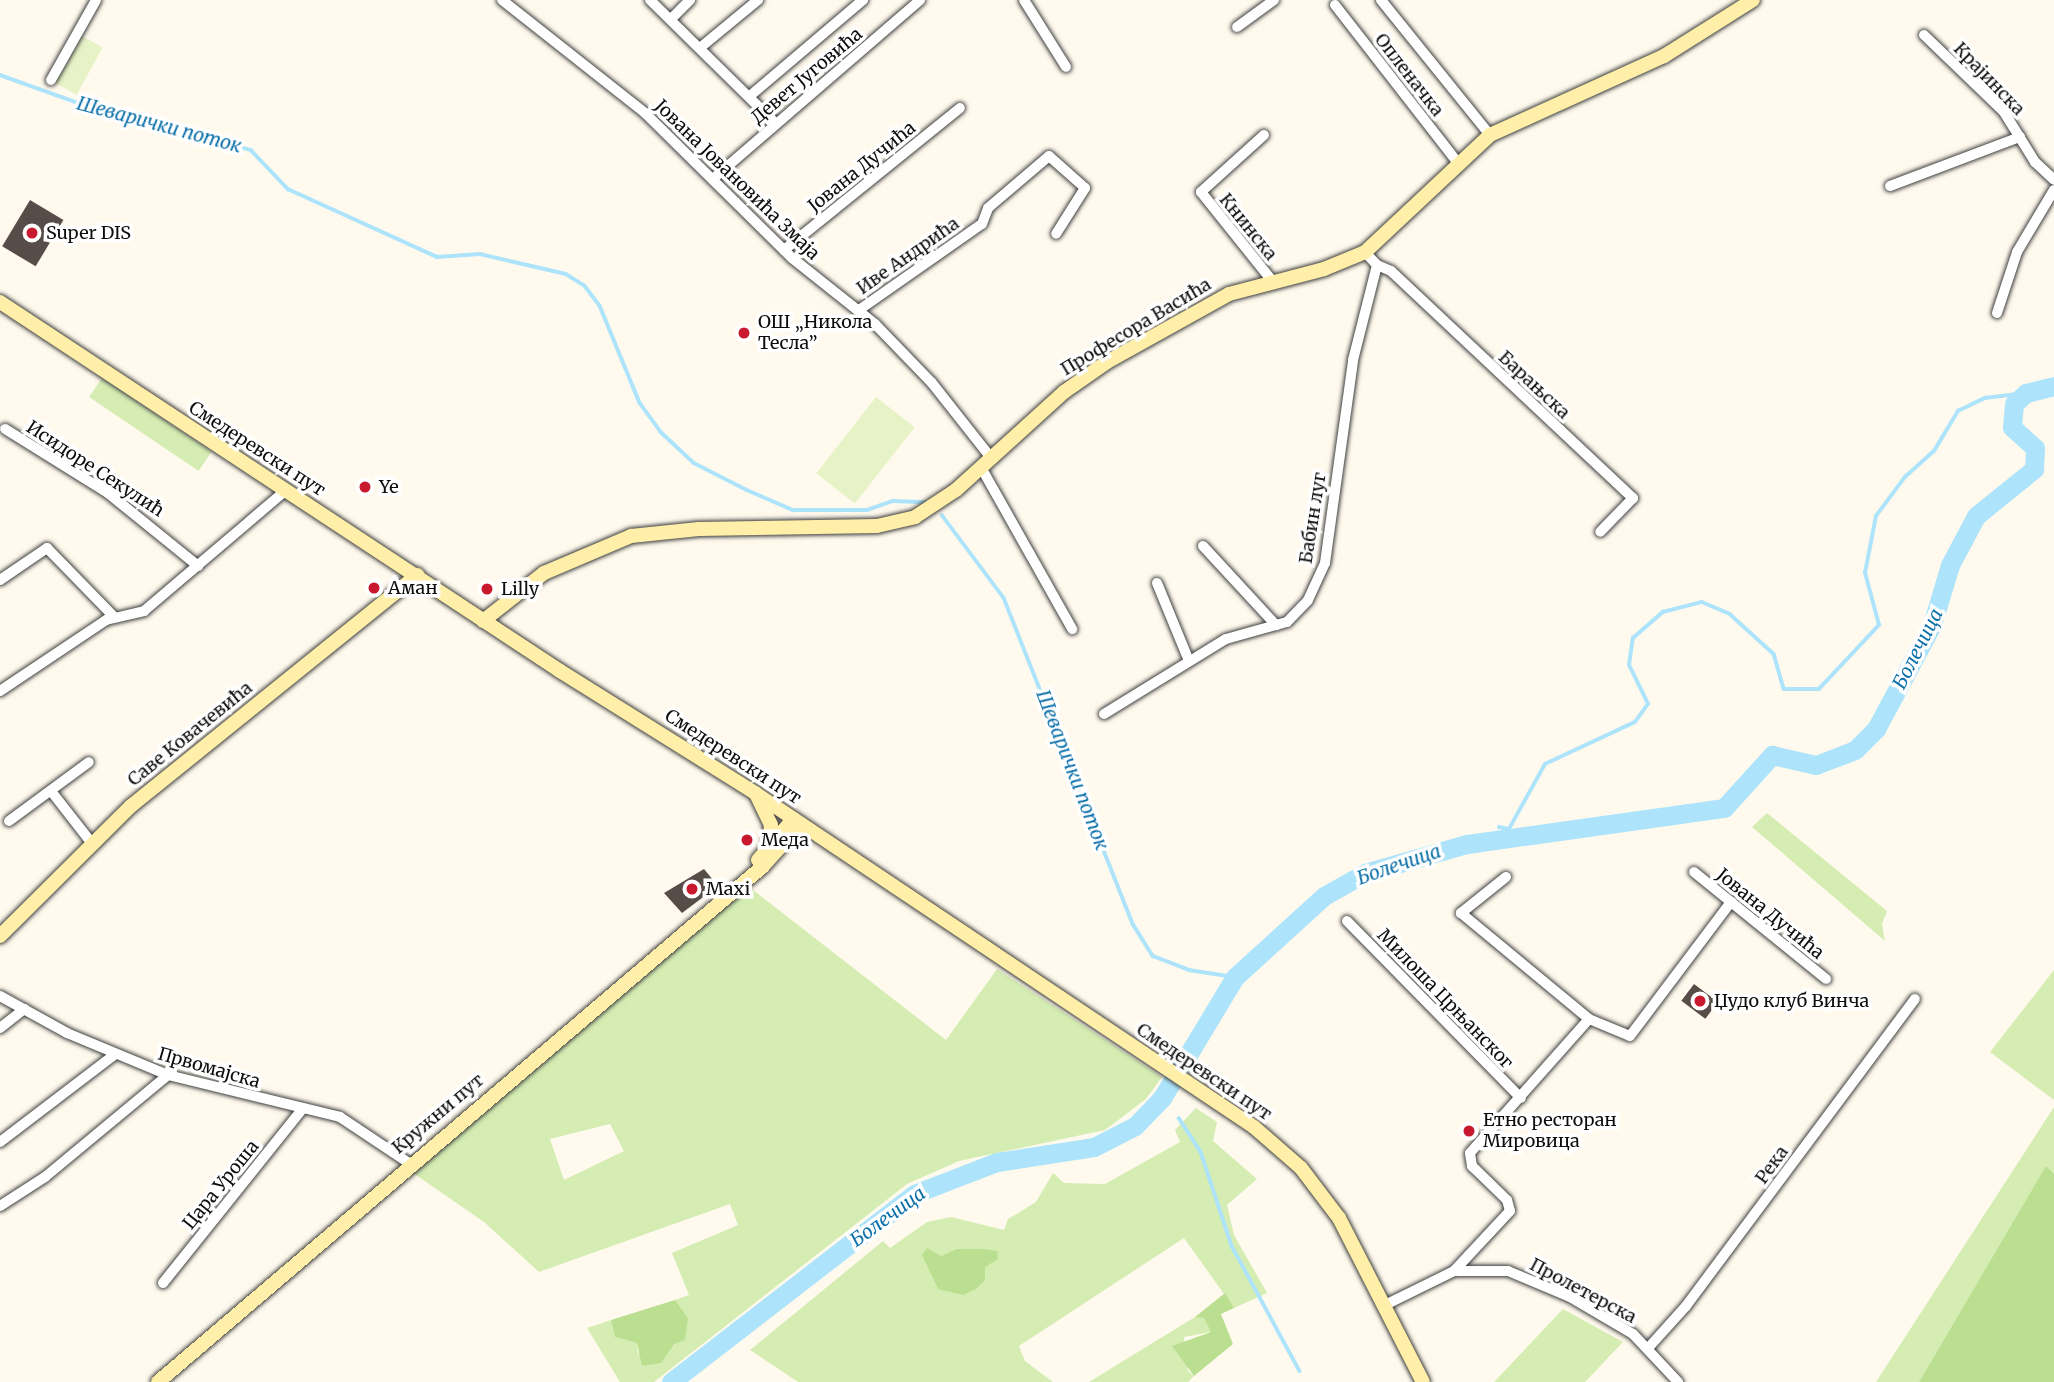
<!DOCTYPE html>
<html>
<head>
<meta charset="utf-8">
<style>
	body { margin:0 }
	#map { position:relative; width:2054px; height:1382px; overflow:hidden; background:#fffaed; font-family:Merriweather,serif }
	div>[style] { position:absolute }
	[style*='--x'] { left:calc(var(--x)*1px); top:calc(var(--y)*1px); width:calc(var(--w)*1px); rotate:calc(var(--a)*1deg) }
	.green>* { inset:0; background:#d5edb3; transform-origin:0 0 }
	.forest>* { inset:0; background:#badf91 }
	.pitch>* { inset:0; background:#e7f3c6; transform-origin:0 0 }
	.stream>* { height:3.5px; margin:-1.75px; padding:0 1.75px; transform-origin:1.75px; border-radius:1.75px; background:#ade4fb }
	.river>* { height:19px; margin:-9.5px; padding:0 9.5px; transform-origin:9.5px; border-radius:9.5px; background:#ade4fb }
	.building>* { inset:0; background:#574d48; transform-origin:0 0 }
	.roads { filter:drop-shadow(0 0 2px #404040) drop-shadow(0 0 2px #404040) }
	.street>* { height:10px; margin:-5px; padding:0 5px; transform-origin:5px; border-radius:5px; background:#fff }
	.secondary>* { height:14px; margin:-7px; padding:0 7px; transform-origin:7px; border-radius:7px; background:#ffefa8 }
	.dots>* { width:19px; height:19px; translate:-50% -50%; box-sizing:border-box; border:4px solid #fff; border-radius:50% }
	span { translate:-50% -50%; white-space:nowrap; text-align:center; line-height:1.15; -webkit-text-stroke:7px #fff; paint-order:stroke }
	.street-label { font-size:18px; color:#0d0d0d }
	.poi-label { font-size:18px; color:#0d0d0d }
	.left { translate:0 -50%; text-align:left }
	.water-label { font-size:19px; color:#0c70a9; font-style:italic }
</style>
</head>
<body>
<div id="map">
	<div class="green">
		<i style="left:102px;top:378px;width:132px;height:23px;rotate:34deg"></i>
		<i style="clip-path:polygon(1767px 813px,1887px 911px,1882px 924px,1885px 941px,1752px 827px)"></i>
		<i style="clip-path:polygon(evenodd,753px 890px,946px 1040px,997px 969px,1162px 1077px,1146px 1099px,1105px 1130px,959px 1161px,907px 1184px,654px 1382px,620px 1382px,587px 1328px,611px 1320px,615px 1337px,637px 1343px,638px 1354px,676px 1309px,675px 1300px,689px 1295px,672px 1253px,738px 1225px,730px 1204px,539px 1272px,484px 1222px,413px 1173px,744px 891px,753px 890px,610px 1124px,624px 1151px,564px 1180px,550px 1139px,610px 1124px)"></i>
		<i style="clip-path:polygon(2054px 970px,2054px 1100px,1990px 1052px)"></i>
		<i style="clip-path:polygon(2054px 1107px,2054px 1174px,2046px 1167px,1919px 1382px,1876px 1382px)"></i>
		<i style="clip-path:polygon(evenodd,1196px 1108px,1217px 1122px,1213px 1141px,1257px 1179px,1227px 1205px,1234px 1235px,1267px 1293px,1234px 1308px,1184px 1238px,1019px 1346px,1025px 1361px,1053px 1382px,798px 1382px,750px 1350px,883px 1241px,890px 1248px,927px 1222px,951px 1217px,1004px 1230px,1008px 1219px,1036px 1202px,1053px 1173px,1064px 1183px,1105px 1184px,1180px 1142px,1175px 1130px,1196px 1108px,956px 1249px,984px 1249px,938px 1289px,931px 1274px,941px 1256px,956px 1249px)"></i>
		<i style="clip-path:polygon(1563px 1309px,1623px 1342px,1585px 1382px,1494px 1382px)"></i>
		<i style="clip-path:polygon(1195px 1317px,1204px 1317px,1211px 1332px,1184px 1337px,1188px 1371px,1194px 1376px,1188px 1382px,1089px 1382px)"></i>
	</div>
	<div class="forest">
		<i style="clip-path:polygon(2046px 1166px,2054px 1174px,2054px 1382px,1919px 1382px)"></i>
		<i style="clip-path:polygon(927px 1248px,941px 1256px,956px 1249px,984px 1249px,997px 1251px,998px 1259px,985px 1267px,985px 1280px,976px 1289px,963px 1295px,938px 1289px,922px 1255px)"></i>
		<i style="clip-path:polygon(1225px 1293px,1234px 1308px,1221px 1314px,1233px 1344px,1194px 1376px,1172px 1346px,1211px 1332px,1204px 1318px,1195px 1317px)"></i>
		<i style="clip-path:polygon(675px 1300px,688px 1318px,685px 1340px,674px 1344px,661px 1363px,642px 1366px,637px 1343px,615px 1337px,611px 1320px)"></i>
	</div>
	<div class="pitch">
		<i style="left:80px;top:35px;width:26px;height:54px;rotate:29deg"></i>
		<i style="left:876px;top:397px;width:49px;height:97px;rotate:38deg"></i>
	</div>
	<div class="stream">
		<i style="--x:0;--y:75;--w:89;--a:19.7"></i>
		<i style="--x:84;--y:105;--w:173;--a:15.1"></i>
		<i style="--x:251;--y:150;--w:54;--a:46.5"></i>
		<i style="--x:288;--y:189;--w:164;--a:24.5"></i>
		<i style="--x:437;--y:257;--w:43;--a:-4"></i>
		<i style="--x:480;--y:254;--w:88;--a:13.1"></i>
		<i style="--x:566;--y:274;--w:22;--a:32"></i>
		<i style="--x:585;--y:286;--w:25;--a:53"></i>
		<i style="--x:600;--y:306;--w:105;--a:67.6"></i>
		<i style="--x:640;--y:403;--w:36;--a:54"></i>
		<i style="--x:661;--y:432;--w:45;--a:43.2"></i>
		<i style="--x:694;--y:463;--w:59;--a:27"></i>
		<i style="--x:747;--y:490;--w:50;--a:23.5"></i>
		<i style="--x:793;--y:510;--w:74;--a:0"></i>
		<i style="--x:867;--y:510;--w:28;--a:-19"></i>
		<i style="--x:893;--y:501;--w:33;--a:2"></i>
		<i style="--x:942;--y:515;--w:104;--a:53.2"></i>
		<i style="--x:1004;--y:598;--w:351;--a:68.4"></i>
		<i style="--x:1133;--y:924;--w:38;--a:58"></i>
		<i style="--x:1153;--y:956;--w:39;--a:21"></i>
		<i style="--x:1189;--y:970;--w:47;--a:8.7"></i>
		<i style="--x:1499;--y:827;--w:10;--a:11"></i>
		<i style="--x:1509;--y:829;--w:74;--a:-61"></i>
		<i style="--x:1545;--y:764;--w:99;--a:-25"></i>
		<i style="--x:1635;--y:722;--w:22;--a:-54"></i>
		<i style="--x:1648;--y:704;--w:43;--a:-116"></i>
		<i style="--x:1629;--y:665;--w:27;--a:-82"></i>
		<i style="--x:1633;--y:638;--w:40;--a:-41"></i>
		<i style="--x:1663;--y:612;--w:40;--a:-14.4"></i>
		<i style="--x:1702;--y:602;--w:30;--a:23"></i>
		<i style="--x:1730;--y:614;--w:59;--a:42.3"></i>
		<i style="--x:1774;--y:654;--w:36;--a:74"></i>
		<i style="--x:1784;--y:689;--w:35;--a:0"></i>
		<i style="--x:1819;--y:689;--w:88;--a:-46.8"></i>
		<i style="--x:1879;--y:625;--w:54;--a:-105.1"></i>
		<i style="--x:1865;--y:573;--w:58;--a:-79.1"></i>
		<i style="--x:1876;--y:516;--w:49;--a:-53.4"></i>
		<i style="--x:1905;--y:477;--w:39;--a:-42"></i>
		<i style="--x:1934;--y:451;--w:47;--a:-59"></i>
		<i style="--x:1958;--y:411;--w:30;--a:-26"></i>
		<i style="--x:1985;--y:398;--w:41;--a:-7"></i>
		<i style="--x:1162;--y:1098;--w:8;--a:45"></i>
		<i style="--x:1179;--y:1118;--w:40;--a:57.1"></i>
		<i style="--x:1201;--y:1152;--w:99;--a:71.7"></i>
		<i style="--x:1232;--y:1246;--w:142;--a:61.5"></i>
	</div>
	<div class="river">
		<i style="--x:671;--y:1382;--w:307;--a:-37.7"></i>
		<i style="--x:914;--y:1194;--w:89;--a:-21.1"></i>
		<i style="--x:997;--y:1162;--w:98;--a:-8.8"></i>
		<i style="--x:1094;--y:1147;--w:46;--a:-27.1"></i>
		<i style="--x:1135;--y:1126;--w:39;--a:-46"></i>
		<i style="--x:1162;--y:1098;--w:141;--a:-58.9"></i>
		<i style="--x:1235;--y:977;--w:120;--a:-42.3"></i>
		<i style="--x:1324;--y:896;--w:47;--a:-29.3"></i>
		<i style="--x:1365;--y:873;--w:106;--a:-15.9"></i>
		<i style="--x:1467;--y:844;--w:260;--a:-8"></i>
		<i style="--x:1724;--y:808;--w:72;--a:-47.8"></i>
		<i style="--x:1772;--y:755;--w:45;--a:12.8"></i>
		<i style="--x:1816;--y:765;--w:42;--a:-21"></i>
		<i style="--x:1855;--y:750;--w:30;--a:-45"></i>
		<i style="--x:1876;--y:729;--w:118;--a:-61.7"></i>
		<i style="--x:1932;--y:625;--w:63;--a:-73.3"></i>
		<i style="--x:1950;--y:565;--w:55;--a:-62"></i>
		<i style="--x:1976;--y:516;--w:75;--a:-39"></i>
		<i style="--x:2034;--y:469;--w:21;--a:-87"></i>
		<i style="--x:2035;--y:448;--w:31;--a:-138"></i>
		<i style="--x:2012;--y:427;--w:23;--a:-85"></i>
		<i style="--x:2014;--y:404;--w:16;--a:-43"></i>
		<i style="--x:2026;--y:393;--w:29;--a:-14"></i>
	</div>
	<div class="building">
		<i style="left:30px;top:200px;width:39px;height:54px;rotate:31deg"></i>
		<i style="clip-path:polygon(704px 869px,718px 886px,682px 913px,664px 893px)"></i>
		<i style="left:1694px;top:984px;width:30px;height:21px;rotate:37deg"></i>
	</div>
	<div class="roads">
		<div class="street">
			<i style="--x:502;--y:0;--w:182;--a:38.3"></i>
			<i style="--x:645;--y:113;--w:206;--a:44.6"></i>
			<i style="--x:792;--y:258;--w:106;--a:38.5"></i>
			<i style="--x:875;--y:324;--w:82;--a:46"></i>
			<i style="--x:932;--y:383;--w:97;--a:51.7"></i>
			<i style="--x:650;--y:0;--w:175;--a:44.5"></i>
			<i style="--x:1024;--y:0;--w:79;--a:57.9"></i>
			<i style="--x:1381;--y:0;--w:174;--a:51.1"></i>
			<i style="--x:1335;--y:5;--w:202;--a:52.1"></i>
			<i style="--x:671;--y:19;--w:27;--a:-45"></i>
			<i style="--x:1237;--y:27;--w:46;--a:-36.1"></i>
			<i style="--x:1924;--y:35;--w:111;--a:43.9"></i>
			<i style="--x:2004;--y:112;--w:59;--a:58.2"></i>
			<i style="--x:2035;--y:162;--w:26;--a:43"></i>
			<i style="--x:701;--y:47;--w:74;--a:-39.5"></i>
			<i style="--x:51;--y:80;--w:92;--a:-60.6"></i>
			<i style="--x:751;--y:95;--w:147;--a:-40.3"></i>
			<i style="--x:1264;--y:135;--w:85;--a:137.9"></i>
			<i style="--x:1201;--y:192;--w:115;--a:51.3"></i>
			<i style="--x:715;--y:177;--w:271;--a:-40.8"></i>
			<i style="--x:1890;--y:186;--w:139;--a:-20.7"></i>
			<i style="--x:784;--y:250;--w:226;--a:-38.9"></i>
			<i style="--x:1377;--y:265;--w:15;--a:23"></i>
			<i style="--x:1391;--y:271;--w:332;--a:43.2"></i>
			<i style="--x:1633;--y:498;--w:47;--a:134.1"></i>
			<i style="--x:859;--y:310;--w:150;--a:-35"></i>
			<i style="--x:982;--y:224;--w:17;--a:-69"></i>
			<i style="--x:988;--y:208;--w:80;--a:-40.4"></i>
			<i style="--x:1049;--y:156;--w:48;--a:41.6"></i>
			<i style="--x:1085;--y:188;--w:54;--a:122.2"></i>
			<i style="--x:1997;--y:313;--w:64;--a:-71.8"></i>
			<i style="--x:2017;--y:252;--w:72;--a:-59.2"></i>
			<i style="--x:5;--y:429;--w:121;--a:31.9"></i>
			<i style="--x:108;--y:493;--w:116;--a:39"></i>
			<i style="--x:982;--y:469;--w:184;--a:60.6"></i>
			<i style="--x:1203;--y:546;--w:108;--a:47.3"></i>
			<i style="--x:0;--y:580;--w:57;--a:-34.2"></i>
			<i style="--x:47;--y:548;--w:96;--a:45.8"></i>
			<i style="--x:1157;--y:583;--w:84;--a:67.7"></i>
			<i style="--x:0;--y:691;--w:128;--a:-33.8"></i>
			<i style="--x:106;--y:620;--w:39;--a:-13"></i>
			<i style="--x:144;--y:611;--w:187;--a:-40.4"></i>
			<i style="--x:1104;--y:714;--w:143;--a:-31.6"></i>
			<i style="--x:1226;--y:639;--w:63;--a:-15.6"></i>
			<i style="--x:1287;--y:622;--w:30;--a:-46"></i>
			<i style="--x:1308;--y:600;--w:41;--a:-65.3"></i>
			<i style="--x:1325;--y:563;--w:205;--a:-82.1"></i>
			<i style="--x:1353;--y:360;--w:98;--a:-75.8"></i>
			<i style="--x:1377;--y:265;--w:18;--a:-133"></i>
			<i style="--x:51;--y:791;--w:63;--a:52"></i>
			<i style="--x:9;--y:821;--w:99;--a:-36.4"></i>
			<i style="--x:1694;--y:872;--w:170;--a:39"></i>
			<i style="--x:1506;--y:877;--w:58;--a:141.3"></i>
			<i style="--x:1461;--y:913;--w:166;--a:39.6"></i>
			<i style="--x:1347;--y:921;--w:248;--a:45.5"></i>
			<i style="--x:0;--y:996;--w:77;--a:28.9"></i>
			<i style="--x:67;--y:1033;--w:109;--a:22.6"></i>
			<i style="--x:168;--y:1075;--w:177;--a:13.7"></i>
			<i style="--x:340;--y:1117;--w:83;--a:33.7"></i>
			<i style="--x:0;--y:1028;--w:31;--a:-38"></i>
			<i style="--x:0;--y:1142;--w:143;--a:-37.3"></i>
			<i style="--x:0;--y:1206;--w:54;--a:-32.8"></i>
			<i style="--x:45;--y:1177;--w:160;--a:-39.7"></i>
			<i style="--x:1454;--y:1271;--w:82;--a:-47"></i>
			<i style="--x:1510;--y:1211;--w:11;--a:-105"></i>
			<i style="--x:1507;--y:1200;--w:49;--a:-135.8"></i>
			<i style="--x:1472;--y:1166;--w:13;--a:-99"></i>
			<i style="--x:1470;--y:1153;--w:179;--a:-48.4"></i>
			<i style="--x:1589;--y:1019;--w:44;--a:22.5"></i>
			<i style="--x:1630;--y:1036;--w:168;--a:-53"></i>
			<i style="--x:163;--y:1283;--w:224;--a:-51.3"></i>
			<i style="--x:1385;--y:1305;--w:77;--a:-26.2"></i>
			<i style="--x:1454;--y:1271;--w:54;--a:0"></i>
			<i style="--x:1508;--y:1271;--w:67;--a:22.8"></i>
			<i style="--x:1570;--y:1297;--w:73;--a:30.4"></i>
			<i style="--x:1633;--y:1334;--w:66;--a:46.8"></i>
			<i style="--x:1650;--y:1346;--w:54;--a:-48"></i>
			<i style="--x:1686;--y:1306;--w:383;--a:-53.3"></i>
		</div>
		<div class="secondary">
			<i style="--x:0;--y:302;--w:671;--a:33.38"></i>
			<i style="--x:560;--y:671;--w:230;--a:32"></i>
			<i style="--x:755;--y:793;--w:600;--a:33.8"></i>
			<i style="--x:1254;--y:1127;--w:62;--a:41.1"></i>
			<i style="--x:1301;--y:1168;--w:63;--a:52.8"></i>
			<i style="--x:1339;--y:1218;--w:184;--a:62.9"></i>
			<i style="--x:483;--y:621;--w:78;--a:-38.2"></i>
			<i style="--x:544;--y:573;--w:95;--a:-23"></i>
			<i style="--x:631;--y:536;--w:68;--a:-5.9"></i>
			<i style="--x:699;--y:529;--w:178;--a:-1"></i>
			<i style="--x:877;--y:526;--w:39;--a:-13"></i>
			<i style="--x:915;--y:517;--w:49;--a:-33.4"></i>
			<i style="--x:956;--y:490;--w:146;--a:-42.2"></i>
			<i style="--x:1064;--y:392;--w:52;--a:-34.9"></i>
			<i style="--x:1107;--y:362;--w:140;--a:-29.1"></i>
			<i style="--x:1229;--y:294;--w:98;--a:-14.7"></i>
			<i style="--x:1324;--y:269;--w:44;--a:-22.5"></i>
			<i style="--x:1365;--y:252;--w:171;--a:-43.1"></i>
			<i style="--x:1490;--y:135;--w:191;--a:-24.4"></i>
			<i style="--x:1664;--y:56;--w:105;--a:-32.2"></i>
			<i style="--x:756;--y:794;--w:34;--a:64"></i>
			<i style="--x:771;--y:825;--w:22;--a:95"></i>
			<i style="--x:758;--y:860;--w:54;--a:-49.5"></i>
			<i style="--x:0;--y:936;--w:185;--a:-44.8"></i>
			<i style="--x:131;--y:806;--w:368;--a:-38.9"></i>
			<i style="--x:158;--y:1382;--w:794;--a:-40.45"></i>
			<i style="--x:762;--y:867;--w:58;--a:-47.8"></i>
		</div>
	</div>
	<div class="dots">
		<i style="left:32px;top:233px;background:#c9192f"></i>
		<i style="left:744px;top:333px;background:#c9192f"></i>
		<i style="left:365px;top:487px;background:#c9192f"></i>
		<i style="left:374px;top:588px;background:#c9192f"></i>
		<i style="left:487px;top:589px;background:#c9192f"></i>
		<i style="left:747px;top:840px;background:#c9192f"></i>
		<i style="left:692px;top:889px;background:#c9192f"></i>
		<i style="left:1700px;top:1001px;background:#c9192f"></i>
		<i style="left:1469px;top:1131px;background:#c9192f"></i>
	</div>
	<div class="street-label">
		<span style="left:1409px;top:75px;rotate:52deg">Опленачка</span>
		<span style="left:807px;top:76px;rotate:-40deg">Девет Југовића</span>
		<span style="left:1989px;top:79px;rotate:46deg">Крајинска</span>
		<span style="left:862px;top:167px;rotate:-39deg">Јована Дучића</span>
		<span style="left:737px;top:180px;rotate:44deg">Јована Јовановића Змаја</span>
		<span style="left:1248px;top:227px;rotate:51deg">Книнска</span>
		<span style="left:908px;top:256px;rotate:-35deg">Иве Андрића</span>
		<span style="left:1136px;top:327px;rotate:-31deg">Професора Васића</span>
		<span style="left:1534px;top:385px;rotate:43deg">Барањска</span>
		<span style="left:257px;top:449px;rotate:33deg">Смедеревски пут</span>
		<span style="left:95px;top:469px;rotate:33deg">Исидоре Секулић</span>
		<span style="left:1313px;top:518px;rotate:-81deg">Бабин луг</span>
		<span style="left:190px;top:734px;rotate:-39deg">Саве Ковачевића</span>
		<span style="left:733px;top:757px;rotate:33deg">Смедеревски пут</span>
		<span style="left:1770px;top:914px;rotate:39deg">Јована Дучића</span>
		<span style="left:1445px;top:999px;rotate:46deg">Милоша Црњанског</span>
		<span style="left:209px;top:1068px;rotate:16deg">Првомајска</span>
		<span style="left:1204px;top:1072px;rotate:34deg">Смедеревски пут</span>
		<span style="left:438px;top:1114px;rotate:-40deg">Кружни пут</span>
		<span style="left:1772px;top:1165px;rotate:-54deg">Река</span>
		<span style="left:221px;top:1185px;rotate:-51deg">Цара Уроша</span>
		<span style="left:1583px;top:1291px;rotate:28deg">Пролетерска</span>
	</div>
	<div class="poi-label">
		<span class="left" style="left:46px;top:233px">Super DIS</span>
		<span class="left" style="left:758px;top:333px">ОШ „Никола<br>Тесла”</span>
		<span class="left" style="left:379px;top:487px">Ye</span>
		<span class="left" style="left:388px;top:588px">Аман</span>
		<span class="left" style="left:501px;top:589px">Lilly</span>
		<span class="left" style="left:761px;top:840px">Меда</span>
		<span class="left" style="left:706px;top:889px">Maxi</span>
		<span class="left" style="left:1714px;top:1001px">Џудо клуб Винча</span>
		<span class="left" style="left:1483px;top:1131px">Етно ресторан<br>Мировица</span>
	</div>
	<div class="water-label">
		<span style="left:159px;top:125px;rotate:15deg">Шеварички поток</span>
		<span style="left:1918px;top:649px;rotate:-63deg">Болечица</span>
		<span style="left:1072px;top:770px;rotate:69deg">Шеварички поток</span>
		<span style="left:1399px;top:865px;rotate:-19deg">Болечица</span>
		<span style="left:888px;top:1217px;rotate:-36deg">Болечица</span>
	</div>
</div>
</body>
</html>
